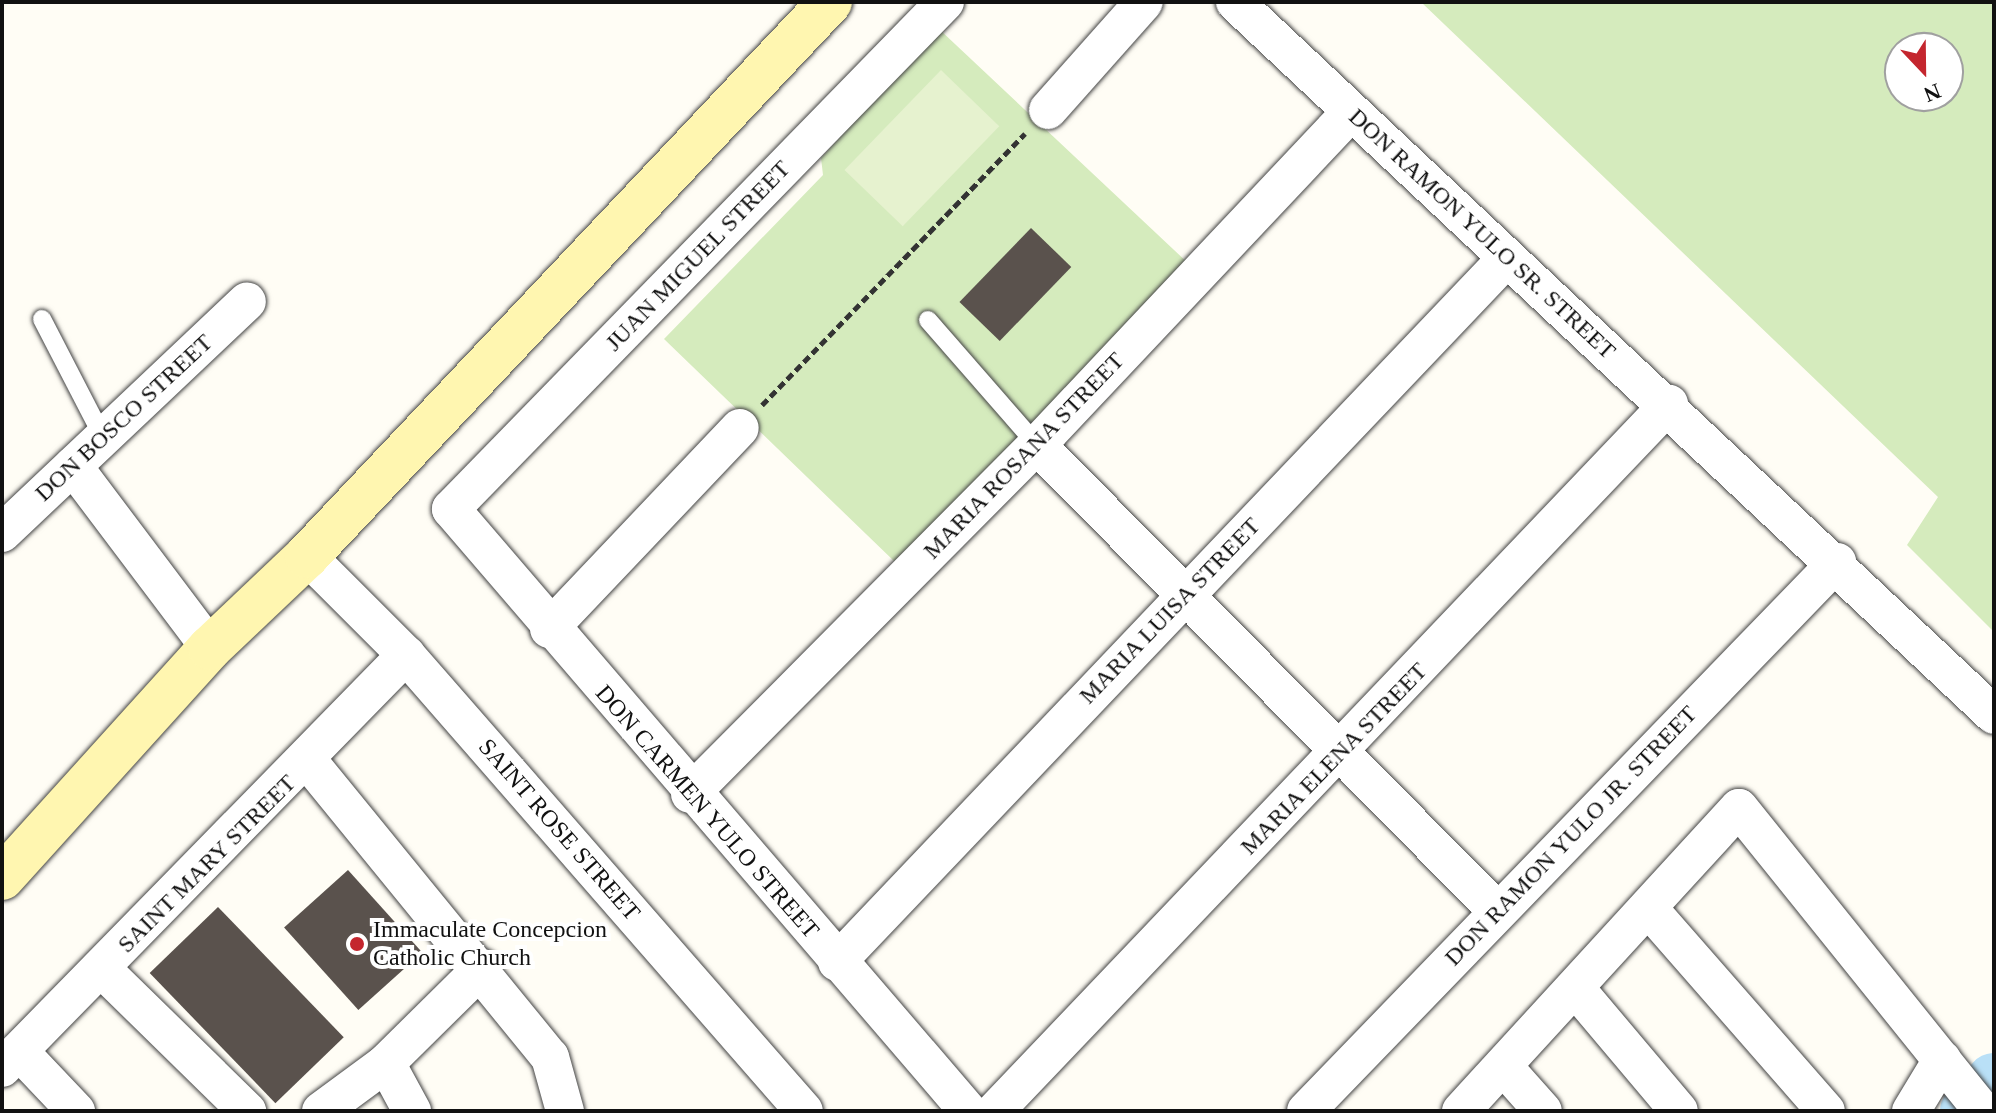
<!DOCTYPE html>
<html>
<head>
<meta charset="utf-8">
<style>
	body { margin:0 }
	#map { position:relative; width:1996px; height:1113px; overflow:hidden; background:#fffdf5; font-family:Georgia,serif }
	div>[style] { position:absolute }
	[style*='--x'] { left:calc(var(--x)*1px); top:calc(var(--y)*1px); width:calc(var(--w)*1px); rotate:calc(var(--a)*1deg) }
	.green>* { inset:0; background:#d5ebbd }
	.pitch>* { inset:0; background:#e6f2cf; transform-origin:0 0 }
	.river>* { height:56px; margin:-28px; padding:0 28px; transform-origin:28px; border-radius:28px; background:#b9e0f7 }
	.building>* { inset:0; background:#5a524d; transform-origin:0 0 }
	.path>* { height:5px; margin-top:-2.5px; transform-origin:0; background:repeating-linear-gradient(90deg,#333 0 8px,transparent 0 12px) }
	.roads { filter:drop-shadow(0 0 2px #444) drop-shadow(0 0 2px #444) }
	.lane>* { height:18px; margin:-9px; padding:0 9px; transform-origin:9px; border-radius:9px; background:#fff }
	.street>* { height:38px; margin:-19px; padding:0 19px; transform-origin:19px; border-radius:19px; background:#fff }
	.secondary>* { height:44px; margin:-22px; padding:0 22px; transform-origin:22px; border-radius:22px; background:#fff6b0 }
	.dots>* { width:22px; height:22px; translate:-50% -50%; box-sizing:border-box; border:4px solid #fff; border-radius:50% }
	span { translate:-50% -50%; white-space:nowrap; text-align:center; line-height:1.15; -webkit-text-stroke:8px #fff; paint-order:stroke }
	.street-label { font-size:24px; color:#111 }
	.poi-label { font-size:24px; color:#111 }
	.left { translate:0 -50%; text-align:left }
	.frame { position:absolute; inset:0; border:4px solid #111; pointer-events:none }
	.north { position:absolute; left:1884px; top:32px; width:80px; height:80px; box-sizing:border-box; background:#fff; border:2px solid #a0a0a0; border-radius:50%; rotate:158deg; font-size:22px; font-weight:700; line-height:32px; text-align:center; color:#111 }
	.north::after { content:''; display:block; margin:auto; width:28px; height:36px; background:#c4262e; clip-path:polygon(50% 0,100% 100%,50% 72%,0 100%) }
</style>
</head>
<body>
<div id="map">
	<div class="green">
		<i style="clip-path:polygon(evenodd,1421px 2px,1994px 2px,1994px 632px,1907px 545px,1938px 497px,1421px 2px,1900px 48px,1948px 48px,1948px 96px,1900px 96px,1900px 48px)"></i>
		<i style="clip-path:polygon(939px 29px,1190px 265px,895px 562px,664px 339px,823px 175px,821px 158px)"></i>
	</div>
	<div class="pitch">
		<i style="left:941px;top:70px;width:81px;height:139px;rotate:44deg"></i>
	</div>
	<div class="river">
		<i style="--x:1968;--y:1111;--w:40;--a:-49"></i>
	</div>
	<div class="building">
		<i style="left:1031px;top:228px;width:56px;height:103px;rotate:44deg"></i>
		<i style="left:348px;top:870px;width:111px;height:86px;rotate:48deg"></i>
		<i style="left:218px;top:907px;width:181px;height:95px;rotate:46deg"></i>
	</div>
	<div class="path">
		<i style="--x:762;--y:405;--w:378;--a:-45.9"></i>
	</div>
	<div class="roads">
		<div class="lane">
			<i style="--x:42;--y:319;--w:135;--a:62.7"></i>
			<i style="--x:928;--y:320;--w:166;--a:48.9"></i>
		</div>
		<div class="street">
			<i style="--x:945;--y:2;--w:708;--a:134.26"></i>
			<i style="--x:451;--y:509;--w:794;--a:49.34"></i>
			<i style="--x:1235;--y:2;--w:1041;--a:43.21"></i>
			<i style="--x:1048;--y:110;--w:144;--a:-48.4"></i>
			<i style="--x:1037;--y:445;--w:655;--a:45.37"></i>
			<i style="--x:73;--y:466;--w:228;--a:53"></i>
			<i style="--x:2;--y:533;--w:337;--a:-43.4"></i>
			<i style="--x:307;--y:556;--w:140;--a:45"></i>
			<i style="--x:406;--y:655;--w:605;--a:48.89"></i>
			<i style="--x:549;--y:629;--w:277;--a:-46.5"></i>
			<i style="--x:309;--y:762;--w:381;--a:50.8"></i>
			<i style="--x:550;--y:1057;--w:56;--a:74.5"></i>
			<i style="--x:690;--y:794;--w:492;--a:-45.2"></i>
			<i style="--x:1037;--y:445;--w:458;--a:-46.7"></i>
			<i style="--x:1650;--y:910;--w:267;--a:48.8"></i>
			<i style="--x:837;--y:962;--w:968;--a:-46.42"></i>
			<i style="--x:103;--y:970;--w:202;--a:44.4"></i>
			<i style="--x:1577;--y:990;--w:158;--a:49.9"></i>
			<i style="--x:19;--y:1051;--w:83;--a:46.5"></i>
			<i style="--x:386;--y:1063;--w:55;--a:61.6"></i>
			<i style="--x:1503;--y:1066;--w:60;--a:48.4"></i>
			<i style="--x:2;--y:1068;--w:578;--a:-45.63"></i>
			<i style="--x:321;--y:1111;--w:81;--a:-36.4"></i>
			<i style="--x:386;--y:1063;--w:135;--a:-44.7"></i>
			<i style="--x:995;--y:1111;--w:977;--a:-46.37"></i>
			<i style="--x:1306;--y:1111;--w:764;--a:-45.95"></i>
			<i style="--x:1461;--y:1111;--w:411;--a:-47.5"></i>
			<i style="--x:1739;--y:808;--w:389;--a:51.2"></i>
			<i style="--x:1911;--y:1111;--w:60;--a:-58.7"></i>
		</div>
		<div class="secondary">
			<i style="--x:2;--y:878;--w:310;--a:-47.9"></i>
			<i style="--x:210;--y:648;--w:134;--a:-43.5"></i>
			<i style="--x:307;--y:556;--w:762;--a:-46.65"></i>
		</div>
	</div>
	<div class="dots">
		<i style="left:357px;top:944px;background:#c4262e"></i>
	</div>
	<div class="street-label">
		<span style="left:1482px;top:234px;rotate:43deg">DON RAMON YULO SR. STREET</span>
		<span style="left:698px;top:256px;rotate:-46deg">JUAN MIGUEL STREET</span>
		<span style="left:124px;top:418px;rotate:-43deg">DON BOSCO STREET</span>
		<span style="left:1024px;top:456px;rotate:-46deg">MARIA ROSANA STREET</span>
		<span style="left:1170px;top:611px;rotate:-46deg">MARIA LUISA STREET</span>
		<span style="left:1334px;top:759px;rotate:-46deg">MARIA ELENA STREET</span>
		<span style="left:707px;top:812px;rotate:49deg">DON CARMEN YULO STREET</span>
		<span style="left:559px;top:830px;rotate:49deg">SAINT ROSE STREET</span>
		<span style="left:1571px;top:836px;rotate:-46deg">DON RAMON YULO JR. STREET</span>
		<span style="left:207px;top:864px;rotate:-45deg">SAINT MARY STREET</span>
	</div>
	<div class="poi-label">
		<span class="left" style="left:373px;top:944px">Immaculate Concepcion<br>Catholic Church</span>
	</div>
	<div class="frame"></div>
	<div class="north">N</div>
</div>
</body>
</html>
